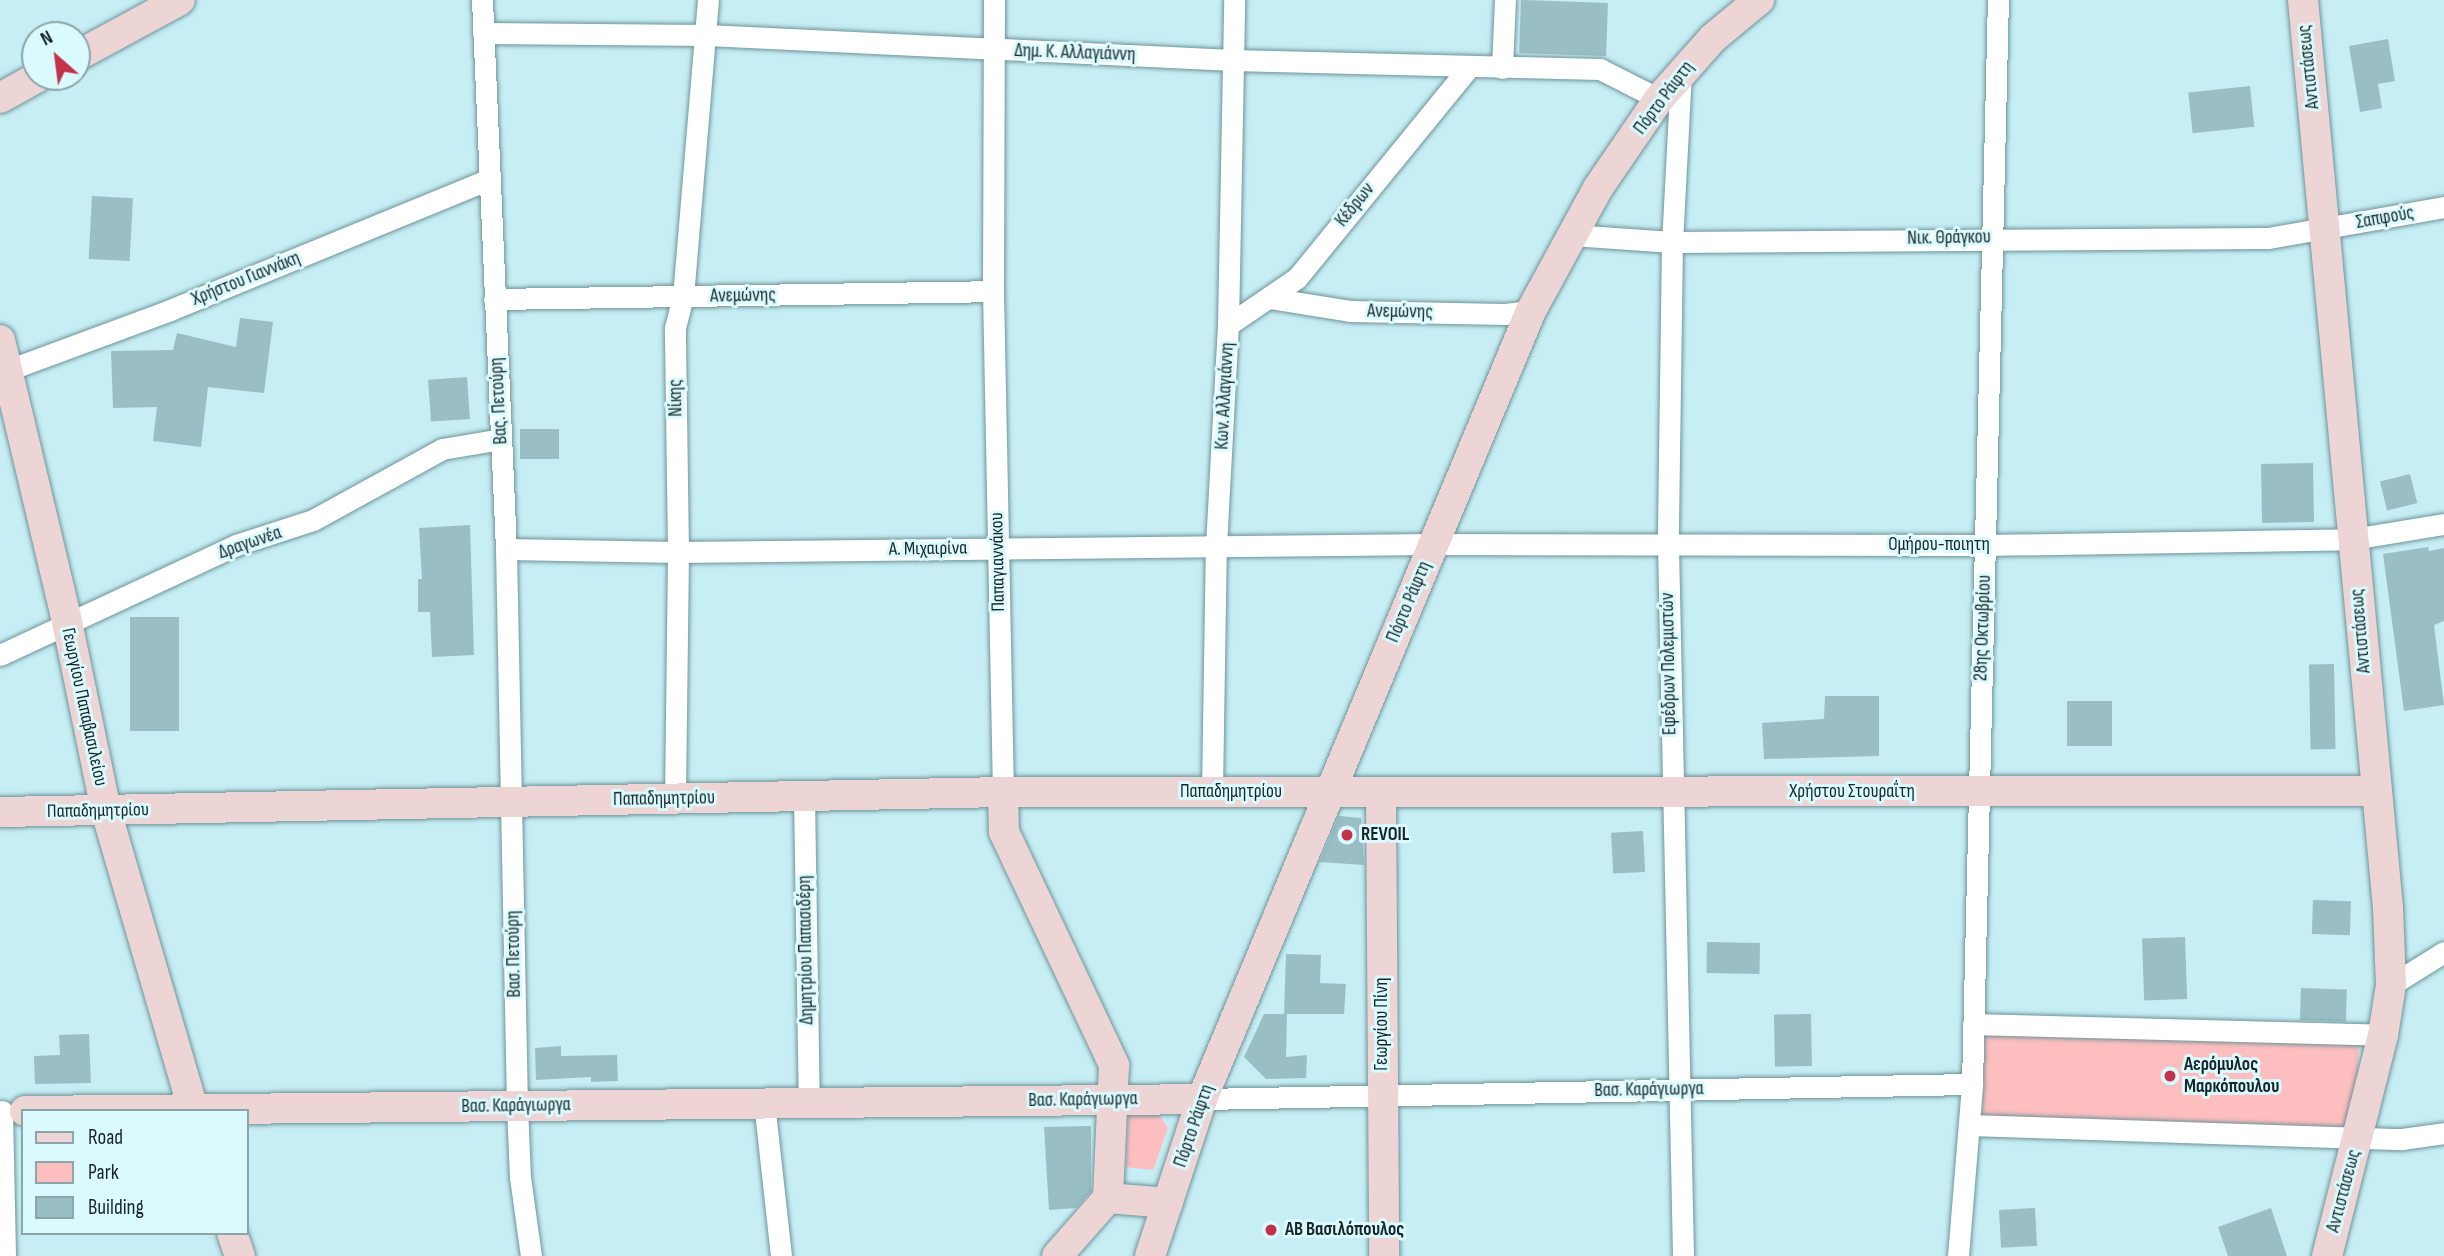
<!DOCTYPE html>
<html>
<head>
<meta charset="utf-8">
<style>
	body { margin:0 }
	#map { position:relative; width:2444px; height:1256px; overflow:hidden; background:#c6eef4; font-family:"Sofia Sans Condensed",sans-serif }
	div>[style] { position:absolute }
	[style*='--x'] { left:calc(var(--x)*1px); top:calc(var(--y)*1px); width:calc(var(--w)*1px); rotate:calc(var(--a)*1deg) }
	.green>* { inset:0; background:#fdbebf; transform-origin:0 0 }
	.building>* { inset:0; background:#99bfc5; transform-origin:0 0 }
	.round { border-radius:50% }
	.roads { filter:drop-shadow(0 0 2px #6e9499) drop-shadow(0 0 2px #6e9499) }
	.street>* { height:21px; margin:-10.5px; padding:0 10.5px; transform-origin:10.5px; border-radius:10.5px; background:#fff }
	.secondary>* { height:30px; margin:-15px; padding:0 15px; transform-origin:15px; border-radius:15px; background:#edd5d6 }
	.dots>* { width:19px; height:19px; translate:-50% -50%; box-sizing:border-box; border:4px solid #dafafe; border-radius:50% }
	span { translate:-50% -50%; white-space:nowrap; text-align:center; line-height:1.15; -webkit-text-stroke:6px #dafafe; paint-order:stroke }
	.street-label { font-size:19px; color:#172629 }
	.poi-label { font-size:19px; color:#172629; font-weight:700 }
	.left { translate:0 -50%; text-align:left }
	.legend { position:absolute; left:21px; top:1109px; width:228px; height:126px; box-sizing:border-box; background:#dafafe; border:2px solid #8ca5a9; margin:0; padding:9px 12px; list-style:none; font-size:21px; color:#172629 }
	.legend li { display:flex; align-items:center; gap:14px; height:35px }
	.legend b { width:35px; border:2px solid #8ca5a9 }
	.north { position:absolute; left:21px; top:21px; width:70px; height:70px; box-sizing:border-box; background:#dafafe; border:2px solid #8ca5a9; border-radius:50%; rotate:332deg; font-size:19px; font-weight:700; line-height:28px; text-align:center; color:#172629 }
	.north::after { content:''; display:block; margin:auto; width:24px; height:32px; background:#c33249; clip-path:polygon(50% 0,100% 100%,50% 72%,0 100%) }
</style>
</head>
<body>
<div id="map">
	<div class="green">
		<i style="left:1985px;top:1031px;width:374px;height:87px;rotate:2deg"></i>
		<i style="clip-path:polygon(1128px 1110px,1156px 1110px,1168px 1128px,1153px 1170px,1126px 1167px)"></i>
	</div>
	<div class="building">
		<i style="left:1521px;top:0;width:87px;height:53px;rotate:2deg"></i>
		<i style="clip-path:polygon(2388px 39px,2395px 81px,2378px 84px,2382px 108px,2360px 112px,2349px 46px)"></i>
		<i style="left:2250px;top:86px;width:41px;height:62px;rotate:84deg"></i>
		<i style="left:92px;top:196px;width:41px;height:63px;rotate:3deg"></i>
		<i style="clip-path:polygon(240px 318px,273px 322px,264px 393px,208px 387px,201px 447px,153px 441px,157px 407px,113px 408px,111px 351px,173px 350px,177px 333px,236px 347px)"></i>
		<i style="left:467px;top:377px;width:42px;height:39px;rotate:86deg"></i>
		<i style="left:520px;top:429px;width:39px;height:30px"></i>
		<i style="left:2313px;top:463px;width:59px;height:52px;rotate:89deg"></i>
		<i style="left:2410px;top:474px;width:30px;height:31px;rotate:76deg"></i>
		<i style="clip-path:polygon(470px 525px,474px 655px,432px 657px,430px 612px,418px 612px,418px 579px,422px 579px,419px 528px)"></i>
		<i style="clip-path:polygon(2428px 547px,2429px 551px,2444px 548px,2444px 621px,2434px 625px,2444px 705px,2404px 711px,2383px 554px)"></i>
		<i style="left:130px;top:617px;width:49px;height:114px"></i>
		<i style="left:2334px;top:664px;width:85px;height:25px;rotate:89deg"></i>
		<i style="clip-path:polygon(1825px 696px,1879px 696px,1879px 756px,1764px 759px,1762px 723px,1824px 719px)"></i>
		<i style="left:2067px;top:701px;width:45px;height:45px"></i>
		<i style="clip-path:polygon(1339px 816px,1361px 818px,1364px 865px,1320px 862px)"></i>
		<i style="left:1643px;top:831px;width:41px;height:32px;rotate:87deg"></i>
		<i style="left:2313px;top:900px;width:38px;height:34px;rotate:2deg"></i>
		<i style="left:2185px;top:937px;width:62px;height:43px;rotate:88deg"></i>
		<i style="left:1707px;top:942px;width:53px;height:31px;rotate:1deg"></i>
		<i style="clip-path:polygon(1286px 954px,1321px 955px,1320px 983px,1346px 984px,1344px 1014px,1284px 1014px)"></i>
		<i style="left:2301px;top:988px;width:46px;height:32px;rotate:2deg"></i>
		<i style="clip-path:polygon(1264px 1014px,1287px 1014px,1286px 1057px,1307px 1055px,1306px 1078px,1266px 1079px,1244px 1057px)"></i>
		<i style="left:1811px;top:1014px;width:52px;height:37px;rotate:89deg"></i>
		<i style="clip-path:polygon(89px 1034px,91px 1083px,35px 1084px,34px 1056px,60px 1055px,59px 1035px)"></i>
		<i style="clip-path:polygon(561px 1046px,561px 1056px,617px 1055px,618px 1081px,591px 1082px,591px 1077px,536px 1080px,535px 1048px)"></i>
		<i class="round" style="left:2161px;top:1068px;width:18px;height:18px"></i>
		<i style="clip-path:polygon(1091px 1126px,1091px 1191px,1076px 1208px,1049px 1210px,1044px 1127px)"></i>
		<i style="left:2035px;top:1208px;width:38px;height:36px;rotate:87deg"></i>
		<i style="clip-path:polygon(2271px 1208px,2287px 1256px,2228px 1256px,2218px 1227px)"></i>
	</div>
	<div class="roads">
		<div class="street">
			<i style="--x:482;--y:0;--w:550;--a:87.5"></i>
			<i style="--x:506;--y:549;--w:557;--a:88.87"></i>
			<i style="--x:517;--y:1106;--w:71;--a:87.6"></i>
			<i style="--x:520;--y:1177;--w:80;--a:82.1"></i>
			<i style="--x:994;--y:0;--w:291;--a:90.2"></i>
			<i style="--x:993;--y:291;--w:501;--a:88.86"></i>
			<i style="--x:483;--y:33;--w:224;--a:0.5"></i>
			<i style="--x:707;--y:35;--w:526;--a:2.73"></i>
			<i style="--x:1232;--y:60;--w:368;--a:1.4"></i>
			<i style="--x:1600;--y:69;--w:66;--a:27"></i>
			<i style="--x:1502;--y:68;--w:68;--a:-87.5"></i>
			<i style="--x:1681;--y:72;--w:170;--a:93"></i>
			<i style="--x:1672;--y:242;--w:303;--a:90.8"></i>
			<i style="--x:1668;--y:545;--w:711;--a:88.79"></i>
			<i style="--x:1572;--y:235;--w:100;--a:4"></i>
			<i style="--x:1672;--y:242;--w:596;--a:-0.38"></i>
			<i style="--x:2268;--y:238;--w:179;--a:-10"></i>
			<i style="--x:1269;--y:298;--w:82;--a:9.1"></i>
			<i style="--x:1350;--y:311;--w:155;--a:1.1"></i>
			<i style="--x:1505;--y:314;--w:26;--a:-7"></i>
			<i style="--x:494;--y:299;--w:499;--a:-0.9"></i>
			<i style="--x:1228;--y:325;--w:83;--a:-34.3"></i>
			<i style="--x:1297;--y:278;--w:271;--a:-50.8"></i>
			<i style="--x:0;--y:373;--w:181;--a:-20.3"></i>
			<i style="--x:170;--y:310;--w:345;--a:-22.3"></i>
			<i style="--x:506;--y:549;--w:172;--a:1"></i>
			<i style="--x:678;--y:552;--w:755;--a:-0.61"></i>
			<i style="--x:1433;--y:544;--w:552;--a:0.1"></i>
			<i style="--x:1985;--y:545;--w:368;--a:-0.9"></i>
			<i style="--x:2353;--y:539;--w:92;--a:-9.4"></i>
			<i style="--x:0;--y:655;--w:260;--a:-25"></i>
			<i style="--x:236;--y:545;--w:81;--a:-18"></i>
			<i style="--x:313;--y:520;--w:147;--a:-28.8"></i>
			<i style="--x:442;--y:449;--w:60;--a:-9.6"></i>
			<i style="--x:1212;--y:792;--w:246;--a:-89.1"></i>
			<i style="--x:1216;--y:546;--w:221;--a:-86.9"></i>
			<i style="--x:1228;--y:325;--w:325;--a:-88.9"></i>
			<i style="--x:804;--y:796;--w:307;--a:89.1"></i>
			<i style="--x:675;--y:799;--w:247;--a:-89.3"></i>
			<i style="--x:678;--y:552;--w:224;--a:-90.8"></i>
			<i style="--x:675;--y:328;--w:32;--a:-76"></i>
			<i style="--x:683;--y:297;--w:298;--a:-85.2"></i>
			<i style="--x:2391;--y:985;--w:62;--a:-31.9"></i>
			<i style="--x:1973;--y:1024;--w:410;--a:1.5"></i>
			<i style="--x:1202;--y:1099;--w:770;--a:-1.12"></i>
			<i style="--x:764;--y:1102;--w:155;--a:83.7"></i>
			<i style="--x:2;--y:1111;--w:145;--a:88.8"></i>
			<i style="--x:1970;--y:1125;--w:432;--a:1.9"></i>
			<i style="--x:2402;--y:1139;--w:42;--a:-8.1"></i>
			<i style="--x:1958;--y:1256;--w:173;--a:-85.3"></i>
			<i style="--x:1972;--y:1084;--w:1084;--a:-88.63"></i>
		</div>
		<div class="secondary">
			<i style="--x:2303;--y:0;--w:912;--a:84.65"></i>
			<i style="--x:2388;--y:908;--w:77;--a:87.8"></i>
			<i style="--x:2391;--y:985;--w:51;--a:99.1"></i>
			<i style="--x:2383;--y:1035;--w:228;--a:104.2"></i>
			<i style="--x:77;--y:56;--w:117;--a:-28.5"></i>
			<i style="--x:0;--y:98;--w:43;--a:-28.9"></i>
			<i style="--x:0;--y:340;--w:290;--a:76.6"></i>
			<i style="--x:67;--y:622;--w:193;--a:78.3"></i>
			<i style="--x:106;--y:811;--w:313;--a:73.7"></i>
			<i style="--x:1003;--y:792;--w:40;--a:88.6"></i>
			<i style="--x:1004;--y:832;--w:258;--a:64.7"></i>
			<i style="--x:1114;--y:1065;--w:133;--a:92.6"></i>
			<i style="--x:1108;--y:1198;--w:77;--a:131.3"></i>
			<i style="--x:1381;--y:793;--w:463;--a:89.6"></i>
			<i style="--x:0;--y:812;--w:1003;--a:-1.14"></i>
			<i style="--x:1003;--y:792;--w:1372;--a:-0.04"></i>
			<i style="--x:25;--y:1111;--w:1177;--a:-0.58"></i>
			<i style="--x:1108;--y:1198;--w:60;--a:4.8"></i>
			<i style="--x:232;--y:1233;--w:24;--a:71"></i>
			<i style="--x:1150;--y:1256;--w:165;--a:-71.7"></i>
			<i style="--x:1202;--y:1099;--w:854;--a:-67.34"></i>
			<i style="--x:1531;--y:311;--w:140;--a:-61.4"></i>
			<i style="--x:1598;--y:188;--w:108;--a:-55.6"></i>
			<i style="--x:1659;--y:99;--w:81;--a:-48.5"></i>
			<i style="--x:1713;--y:38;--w:60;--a:-39.6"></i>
		</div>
	</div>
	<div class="dots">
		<i style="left:1347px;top:835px;background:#c33249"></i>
		<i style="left:2170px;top:1076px;background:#c33249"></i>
		<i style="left:1271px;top:1230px;background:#c33249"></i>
	</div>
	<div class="street-label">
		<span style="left:1075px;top:53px;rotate:2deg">Δημ. Κ. Αλλαγιάννη</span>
		<span style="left:2309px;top:67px;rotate:-96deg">Αντιστάσεως</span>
		<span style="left:1664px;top:98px;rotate:-53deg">Πόρτο Ράφτη</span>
		<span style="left:1355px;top:205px;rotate:-51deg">Κέδρων</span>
		<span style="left:2385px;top:218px;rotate:-10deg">Σαπφούς</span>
		<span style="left:1949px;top:238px;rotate:-1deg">Νικ. Θράγκου</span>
		<span style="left:246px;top:279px;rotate:-22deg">Χρήστου Γιαννάκη</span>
		<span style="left:743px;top:296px;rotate:-1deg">Ανεμώνης</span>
		<span style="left:1400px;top:312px;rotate:1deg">Ανεμώνης</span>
		<span style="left:1225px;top:396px;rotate:-87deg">Κων. Αλλαγιάννη</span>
		<span style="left:676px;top:398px;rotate:-91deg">Νίκης</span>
		<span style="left:499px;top:401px;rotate:-93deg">Βας. Πετούρη</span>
		<span style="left:250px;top:543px;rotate:-19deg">Δραγωνέα</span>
		<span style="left:1939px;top:545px">Ομήρου-ποιητη</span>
		<span style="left:928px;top:549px;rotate:-1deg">Α. Μιχαιρίνα</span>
		<span style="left:998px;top:562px;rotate:-91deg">Παπαγιαννάκου</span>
		<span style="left:1409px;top:602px;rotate:-67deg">Πόρτο Ράφτη</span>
		<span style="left:1983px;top:628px;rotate:-88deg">28ης Οκτωβρίου</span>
		<span style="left:2361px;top:631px;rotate:-95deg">Αντιστάσεως</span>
		<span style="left:1669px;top:664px;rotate:-91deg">Εφέδρων Πολεμιστών</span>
		<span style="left:84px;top:707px;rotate:78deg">Γεωργίου Παπαβασιλείου</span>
		<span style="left:1231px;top:792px">Παπαδημητρίου</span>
		<span style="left:1852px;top:792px">Χρήστου Στουραΐτη</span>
		<span style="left:664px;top:799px;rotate:-1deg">Παπαδημητρίου</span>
		<span style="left:98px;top:811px;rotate:-1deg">Παπαδημητρίου</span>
		<span style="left:806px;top:950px;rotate:-91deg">Δημητρίου Παπασιδέρη</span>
		<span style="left:514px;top:954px;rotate:-91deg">Βασ. Πετούρη</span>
		<span style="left:1382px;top:1024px;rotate:-90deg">Γεωργίου Πίνη</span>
		<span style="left:1649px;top:1090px;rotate:-1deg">Βασ. Καράγιωργα</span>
		<span style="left:1083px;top:1100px;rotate:-1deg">Βασ. Καράγιωργα</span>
		<span style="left:516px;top:1106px;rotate:-1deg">Βασ. Καράγιωργα</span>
		<span style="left:1194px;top:1126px;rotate:-71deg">Πόρτο Ράφτη</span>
		<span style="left:2344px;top:1191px;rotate:-75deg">Αντιστάσεως</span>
	</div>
	<div class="poi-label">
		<span class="left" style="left:1361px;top:835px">REVOIL</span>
		<span class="left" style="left:2184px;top:1076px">Αερόμυλος<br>Μαρκόπουλου</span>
		<span class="left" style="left:1285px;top:1230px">ΑΒ Βασιλόπουλος</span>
	</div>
	<ul class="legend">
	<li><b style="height:9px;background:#edd5d6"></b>Road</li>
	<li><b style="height:19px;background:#fdbebf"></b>Park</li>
	<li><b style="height:19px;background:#99bfc5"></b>Building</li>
	</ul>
	<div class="north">N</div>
</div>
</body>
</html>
